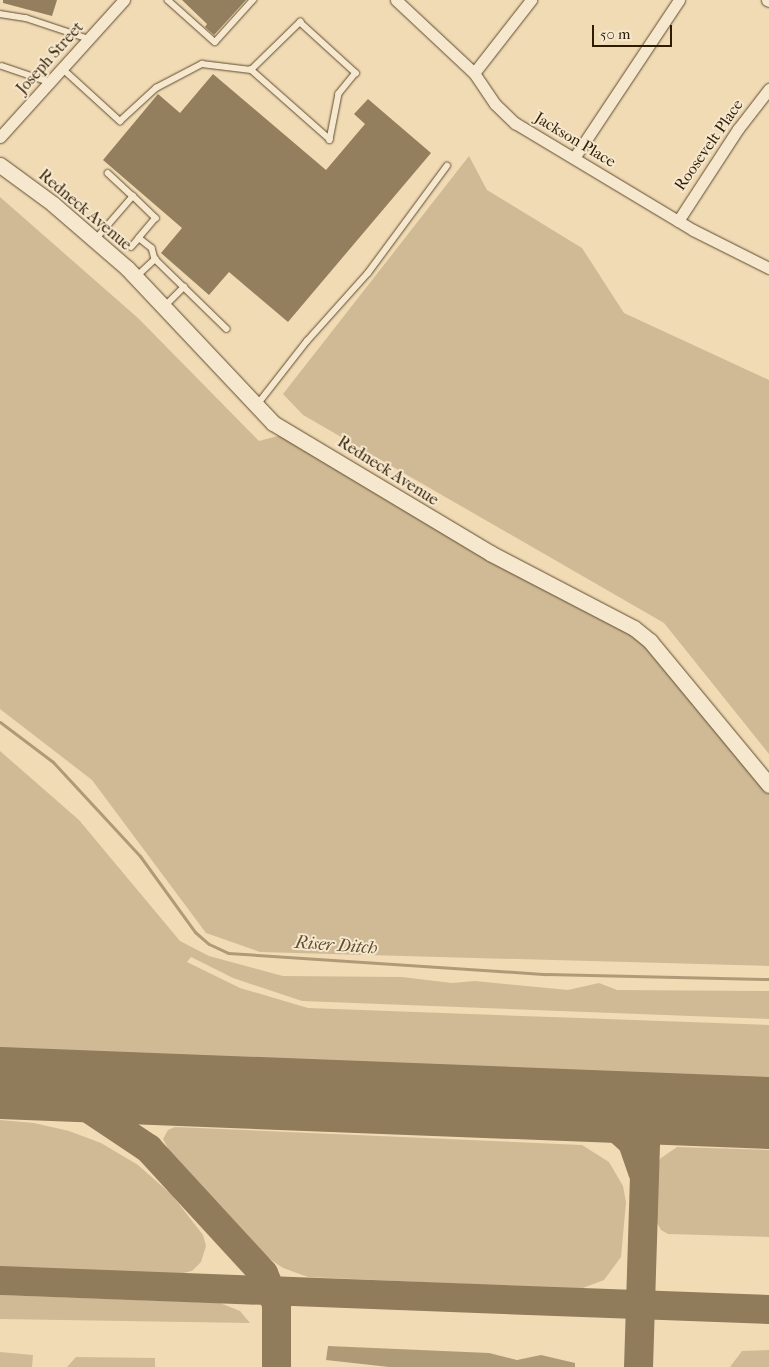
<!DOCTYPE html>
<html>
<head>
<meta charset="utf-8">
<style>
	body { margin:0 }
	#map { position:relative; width:769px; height:1367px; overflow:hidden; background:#f1dbb5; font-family:"IM FELL French Canon",serif }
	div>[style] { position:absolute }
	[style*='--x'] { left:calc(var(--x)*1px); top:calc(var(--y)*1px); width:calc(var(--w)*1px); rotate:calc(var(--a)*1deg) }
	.green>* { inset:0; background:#d0ba96 }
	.water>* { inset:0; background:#af9a77 }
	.stream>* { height:3px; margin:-1.5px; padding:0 1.5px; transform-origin:1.5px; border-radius:1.5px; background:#af9a77 }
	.taxiway>* { height:29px; margin:-14.5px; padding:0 14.5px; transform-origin:14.5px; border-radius:14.5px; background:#907b5a }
	.runway>* { height:72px; margin:-36px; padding:0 36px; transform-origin:36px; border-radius:36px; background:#907b5a }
	.building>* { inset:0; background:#937f5e }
	.roads { filter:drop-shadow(0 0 1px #5f4b2d) drop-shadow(0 0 1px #5f4b2d) }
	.service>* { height:5.5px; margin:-2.75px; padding:0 2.75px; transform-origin:2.75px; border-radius:2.75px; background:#f6e8cf }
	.minor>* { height:11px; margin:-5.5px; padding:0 5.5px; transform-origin:5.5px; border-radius:5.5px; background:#f6e8cf }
	.tertiary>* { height:15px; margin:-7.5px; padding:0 7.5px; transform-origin:7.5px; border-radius:7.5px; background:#f6e8cf }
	span { translate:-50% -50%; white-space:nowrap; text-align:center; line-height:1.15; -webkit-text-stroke:4px #f6e8cf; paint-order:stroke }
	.street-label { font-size:16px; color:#2e1b00 }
	.water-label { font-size:18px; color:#624e30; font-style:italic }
	.scale { position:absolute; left:592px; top:25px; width:80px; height:22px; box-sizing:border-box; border:2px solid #2e1b00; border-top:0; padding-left:6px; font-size:15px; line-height:18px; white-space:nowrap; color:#2e1b00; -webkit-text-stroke:4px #f6e8cf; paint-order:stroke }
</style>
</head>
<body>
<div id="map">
	<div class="green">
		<i style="clip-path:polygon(469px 156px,487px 190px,582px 248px,624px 313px,769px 380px,769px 754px,664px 623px,303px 415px,283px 394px)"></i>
		<i style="clip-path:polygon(0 197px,138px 318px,259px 441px,289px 433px,634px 628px,769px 787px,769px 966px,260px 952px,206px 933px,92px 780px,0 709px)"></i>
		<i style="clip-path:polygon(0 751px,79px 820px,180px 941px,209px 956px,283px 976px,402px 977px,452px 983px,475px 981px,568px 990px,599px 983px,617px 990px,769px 991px,769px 1019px,302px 1001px,233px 978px,191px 957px,187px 962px,240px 988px,308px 1008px,769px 1025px,769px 1079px,0 1049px)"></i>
		<i style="clip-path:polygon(0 1120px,34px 1123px,69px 1131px,101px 1143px,138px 1165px,172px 1195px,203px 1235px,206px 1246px,201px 1262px,192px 1271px,174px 1275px,0 1267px)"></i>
		<i style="clip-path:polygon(175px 1127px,582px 1145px,609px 1162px,623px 1186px,626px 1202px,621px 1257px,604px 1280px,580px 1289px,308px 1277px,283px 1268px,264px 1255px,171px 1154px,163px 1139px,168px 1130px)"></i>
		<i style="clip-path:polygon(677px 1147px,769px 1150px,769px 1237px,668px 1234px,661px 1230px,655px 1219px,656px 1166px,661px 1158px)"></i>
		<i style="clip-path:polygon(0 1295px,220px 1303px,240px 1311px,250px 1323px,0 1319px)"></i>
		<i style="clip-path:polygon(769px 1350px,769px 1367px,730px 1367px,742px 1351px)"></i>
		<i style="clip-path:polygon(0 1352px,33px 1355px,32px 1367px,0 1367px)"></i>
		<i style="clip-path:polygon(76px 1357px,155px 1358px,155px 1367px,67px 1367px)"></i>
	</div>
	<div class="water">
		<i style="clip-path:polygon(328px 1346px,489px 1353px,517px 1360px,541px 1355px,575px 1363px,575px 1367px,389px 1367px,326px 1360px)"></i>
	</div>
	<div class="stream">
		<i style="--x:0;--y:722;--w:66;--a:37"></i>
		<i style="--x:53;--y:762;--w:128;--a:47.2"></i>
		<i style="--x:140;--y:856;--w:94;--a:54.1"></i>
		<i style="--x:195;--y:932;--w:18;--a:41"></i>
		<i style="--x:209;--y:944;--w:21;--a:25"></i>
		<i style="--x:228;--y:953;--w:319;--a:3.8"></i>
		<i style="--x:546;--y:974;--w:223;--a:1.3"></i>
	</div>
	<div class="taxiway">
		<i style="--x:0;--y:1084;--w:40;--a:10"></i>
		<i style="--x:39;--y:1091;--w:48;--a:18.1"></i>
		<i style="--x:85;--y:1106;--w:76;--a:33.7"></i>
		<i style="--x:148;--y:1148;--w:170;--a:47.4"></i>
		<i style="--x:263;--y:1273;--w:34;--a:67"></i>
		<i style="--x:276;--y:1304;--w:61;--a:90"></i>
		<i style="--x:585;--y:1106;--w:30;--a:33"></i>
		<i style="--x:610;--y:1122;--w:30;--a:42"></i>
		<i style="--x:632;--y:1142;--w:31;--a:71"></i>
		<i style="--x:0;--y:1280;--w:770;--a:2.16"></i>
		<i style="--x:638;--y:1367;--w:227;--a:-88.2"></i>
		<i style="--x:645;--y:1140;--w:13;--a:-67"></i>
		<i style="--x:650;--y:1128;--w:31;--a:-37"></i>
	</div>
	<div class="runway">
		<i style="--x:0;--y:1083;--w:770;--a:2.23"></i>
	</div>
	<div class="building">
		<i style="clip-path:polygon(3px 0,57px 0,52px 16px,3px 3px)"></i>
		<i style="clip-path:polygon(182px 0,246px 0,214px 35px,205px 27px,207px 24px)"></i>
		<i style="clip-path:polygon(213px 74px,326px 170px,365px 124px,354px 114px,368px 99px,431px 153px,288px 322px,229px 272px,209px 295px,161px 253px,182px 228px,103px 160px,158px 94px,180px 113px)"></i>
	</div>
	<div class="roads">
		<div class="service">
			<i style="--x:168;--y:0;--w:63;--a:41.8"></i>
			<i style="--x:215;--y:42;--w:57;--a:-47.9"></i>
			<i style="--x:0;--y:14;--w:26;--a:9"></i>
			<i style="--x:26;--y:18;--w:66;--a:18.4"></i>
			<i style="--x:2;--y:66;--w:50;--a:18.8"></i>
			<i style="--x:62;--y:68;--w:79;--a:42.4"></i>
			<i style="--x:120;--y:121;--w:49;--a:-42.5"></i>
			<i style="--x:156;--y:88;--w:52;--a:-27.6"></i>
			<i style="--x:202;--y:64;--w:49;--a:7"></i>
			<i style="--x:251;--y:70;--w:69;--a:-44.4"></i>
			<i style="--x:300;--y:22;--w:76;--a:42.3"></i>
			<i style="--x:356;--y:73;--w:27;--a:129"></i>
			<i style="--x:339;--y:94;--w:47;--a:101.1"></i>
			<i style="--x:330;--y:140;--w:106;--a:-138.5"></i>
			<i style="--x:108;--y:173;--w:34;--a:43"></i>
			<i style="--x:95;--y:240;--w:58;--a:-49.2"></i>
			<i style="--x:133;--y:196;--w:32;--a:44"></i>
			<i style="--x:156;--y:218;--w:26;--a:130"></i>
			<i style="--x:139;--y:238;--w:16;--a:38"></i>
			<i style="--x:152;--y:248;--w:11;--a:75"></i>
			<i style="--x:155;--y:259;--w:100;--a:44.2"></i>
			<i style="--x:131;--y:247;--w:12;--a:-48"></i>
			<i style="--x:137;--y:276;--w:25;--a:-43"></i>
			<i style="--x:165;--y:306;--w:27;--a:-45"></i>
			<i style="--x:257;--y:405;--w:81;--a:-52"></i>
			<i style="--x:307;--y:341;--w:91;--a:-48.1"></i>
			<i style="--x:368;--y:273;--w:133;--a:-53.6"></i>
		</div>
		<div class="minor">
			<i style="--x:396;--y:0;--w:107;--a:43.1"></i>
			<i style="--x:474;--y:73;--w:37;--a:56"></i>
			<i style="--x:495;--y:104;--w:28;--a:44"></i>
			<i style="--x:515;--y:123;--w:208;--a:31"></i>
			<i style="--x:693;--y:230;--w:85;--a:26.6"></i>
			<i style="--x:767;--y:0;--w:2;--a:27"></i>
			<i style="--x:474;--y:73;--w:93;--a:-52"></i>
			<i style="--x:0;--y:137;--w:185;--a:-47.9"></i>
			<i style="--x:574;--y:158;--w:190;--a:-56.4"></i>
			<i style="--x:678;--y:221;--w:110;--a:-56.9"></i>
			<i style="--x:738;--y:129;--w:51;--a:-52.2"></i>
		</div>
		<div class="tertiary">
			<i style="--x:0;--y:165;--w:66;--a:36.3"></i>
			<i style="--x:53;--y:204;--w:98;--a:40.9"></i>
			<i style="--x:127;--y:268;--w:213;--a:46.7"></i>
			<i style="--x:273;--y:423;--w:253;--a:30.9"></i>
			<i style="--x:490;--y:553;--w:162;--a:27.5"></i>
			<i style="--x:634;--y:628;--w:21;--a:39"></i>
			<i style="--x:650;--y:641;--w:187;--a:50.4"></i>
		</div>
	</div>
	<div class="street-label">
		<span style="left:50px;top:58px;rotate:-48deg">Joseph Street</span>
		<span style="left:575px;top:140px;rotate:31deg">Jackson Place</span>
		<span style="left:709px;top:145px;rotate:-55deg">Roosevelt Place</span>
		<span style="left:85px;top:210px;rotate:40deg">Redneck Avenue</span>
		<span style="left:388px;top:471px;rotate:32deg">Redneck Avenue</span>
	</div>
	<div class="water-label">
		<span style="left:336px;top:946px;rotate:4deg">Riser Ditch</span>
	</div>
	<div class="scale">50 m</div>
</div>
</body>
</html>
